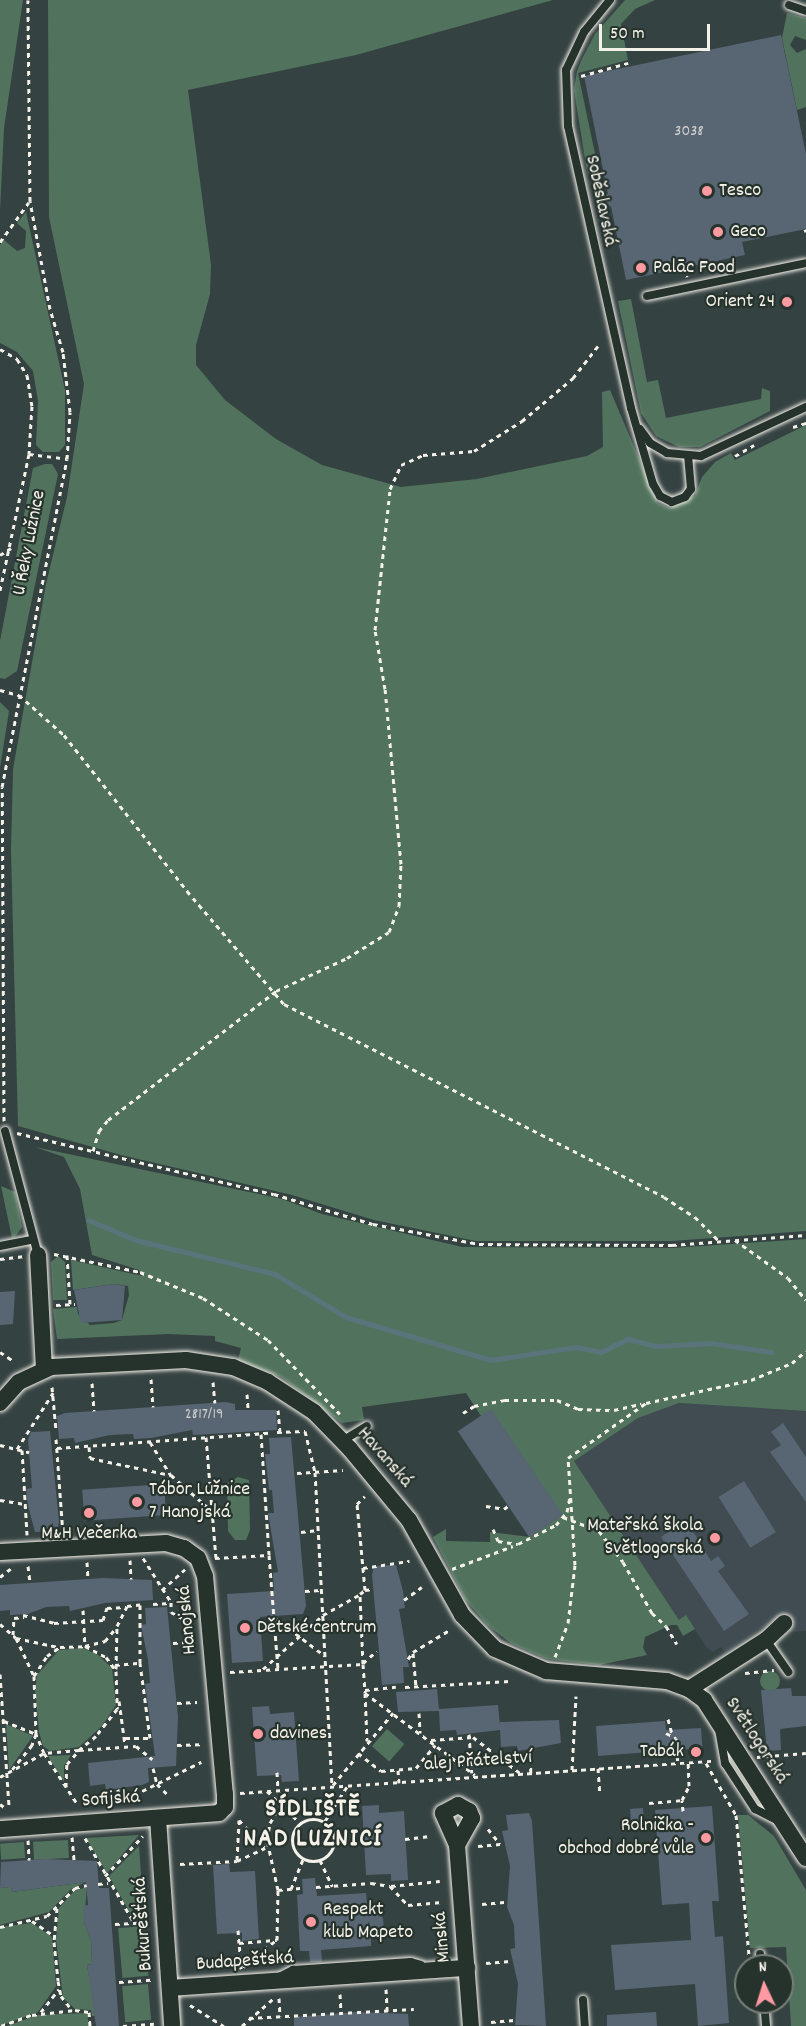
<!DOCTYPE html>
<html>
<head>
<meta charset="utf-8">
<style>
	body { margin:0 }
	#map { position:relative; width:806px; height:2026px; overflow:hidden; background:#354242; font-family:Dekko,sans-serif }
	div>[style] { position:absolute }
	[style*='--x'] { left:calc(var(--x)*1px); top:calc(var(--y)*1px); width:calc(var(--w)*1px); rotate:calc(var(--a)*1deg) }
	.built>* { inset:0; background:#404c51 }
	.green>* { inset:0; background:#51735d; transform-origin:0 0 }
	.round { border-radius:50% }
	.stream>* { height:4.5px; margin:-2.25px; padding:0 2.25px; transform-origin:2.25px; border-radius:2.25px; background:#5a747c }
	.building>* { inset:0; background:#586573; transform-origin:0 0 }
	.path>* { height:3px; margin-top:-1.5px; transform-origin:0; background:repeating-linear-gradient(90deg,#f4f1e8 0 4.5px,transparent 0 9px) }
	.path>.ring { margin:-1.5px; padding:0; box-sizing:content-box; background:none; border:3px solid #f4f1e8; border-radius:50% }
	.roads { filter:drop-shadow(0 0 2px #f4f1e8) drop-shadow(0 0 2px #f4f1e8) }
	.service>* { height:8px; margin:-4px; padding:0 4px; transform-origin:4px; border-radius:4px; background:#26332d }
	.minor>* { height:16px; margin:-8px; padding:0 8px; transform-origin:8px; border-radius:8px; background:#26332d }
	.dots>* { width:16px; height:16px; translate:-50% -50%; box-sizing:border-box; border:3px solid #26332d; border-radius:50% }
	span { translate:-50% -50%; white-space:nowrap; text-align:center; line-height:1.15; -webkit-text-stroke:4.5px #26332d; paint-order:stroke }
	.number-label { font-size:16px; color:#cdcecb }
	.number-label span { -webkit-text-stroke-width:0 }
	.poi-label { font-size:20px; color:#f4f1e8 }
	.left { translate:0 -50%; text-align:left }
	.right { translate:-100% -50%; text-align:right }
	.street-label { font-size:20px; color:#f4f1e8 }
	.district-label { font-size:26px; color:#f4f1e8; font-weight:700; letter-spacing:1.5px }
	.north { position:absolute; left:734px; top:1954px; width:60px; height:60px; box-sizing:border-box; background:#26332d; border:2px solid #787f78; border-radius:50%; rotate:356deg; font-size:16px; font-weight:700; line-height:24px; text-align:center; color:#f4f1e8 }
	.north::after { content:''; display:block; margin:auto; width:21px; height:27px; background:#ff9aa2; clip-path:polygon(50% 0,100% 100%,50% 72%,0 100%) }
	.scale { position:absolute; left:599px; top:24px; width:111px; height:27px; box-sizing:border-box; border:3px solid #f4f1e8; border-top:0; padding-left:8px; font-size:18px; line-height:21px; white-space:nowrap; color:#f4f1e8; -webkit-text-stroke:4px #26332d; paint-order:stroke }
</style>
</head>
<body>
<div id="map">
	<div class="built">
		<i style="clip-path:polygon(679px 1403px,806px 1411px,806px 1631px,790px 1632px,781px 1619px,776px 1619px,725px 1653px,721px 1647px,713px 1652px,707px 1648px,686px 1616px,679px 1621px,574px 1461px,638px 1418px)"></i>
	</div>
	<div class="green">
		<i style="clip-path:polygon(0 0,23px 0,4px 128px,0 211px)"></i>
		<i style="clip-path:polygon(48px 0,553px 0,356px 55px,188px 90px,211px 265px,210px 294px,196px 345px,196px 365px,225px 400px,276px 439px,322px 465px,401px 487px,477px 479px,587px 456px,603px 447px,602px 392px,610px 390px,658px 503px,669px 508px,695px 496px,702px 477px,715px 462px,731px 453px,735px 460px,806px 425px,806px 1231px,672px 1241px,476px 1241px,374px 1220px,292px 1195px,121px 1155px,18px 1126px,11px 850px,13px 769px,46px 584px,67px 497px,84px 384px,49px 217px)"></i>
		<i style="clip-path:polygon(625px 0,655px 0,635px 9px,621px 24px,628px 60px,578px 73px,601px 182px,595px 186px,587px 171px,574px 90px,577px 71px,582px 59px,595px 34px)"></i>
		<i style="clip-path:polygon(787px 13px,806px 18px,806px 40px,795px 36px,790px 45px,797px 53px,806px 49px,806px 107px,797px 110px,782px 38px)"></i>
		<i style="clip-path:polygon(26px 212px,65px 390px,65px 445px,59px 452px,43px 452px,36px 445px,38px 401px,33px 371px,17px 352px,0 343px,0 245px,4px 240px,17px 251px,25px 248px,26px 231px,17px 223px)"></i>
		<i style="clip-path:polygon(631px 299px,647px 382px,658px 380px,666px 418px,761px 399px,762px 388px,770px 391px,770px 411px,700px 447px,679px 447px,656px 436px,641px 413px,618px 301px)"></i>
		<i style="clip-path:polygon(45px 464px,52px 464px,58px 474px,17px 671px,5px 679px,0 678px,0 641px,33px 468px)"></i>
		<i style="clip-path:polygon(0 702px,9px 711px,0 768px)"></i>
		<i style="clip-path:polygon(35px 1147px,282px 1199px,322px 1214px,462px 1247px,673px 1248px,806px 1239px,806px 1411px,679px 1403px,638px 1418px,574px 1461px,679px 1620px,686px 1615px,695px 1629px,683px 1636px,677px 1625px,671px 1625px,645px 1637px,643px 1648px,647px 1655px,599px 1665px,547px 1659px,512px 1644px,487px 1625px,465px 1599px,433px 1537px,446px 1529px,446px 1541px,490px 1542px,490px 1532px,530px 1537px,562px 1515px,491px 1410px,481px 1416px,466px 1393px,362px 1407px,364px 1420px,342px 1423px,281px 1377px,238px 1360px,241px 1348px,215px 1341px,215px 1336px,168px 1334px,57px 1339px,53px 1309px,77px 1307px,78px 1314px,90px 1325px,114px 1323px,122px 1320px,129px 1295px,128px 1286px,114px 1284px,73px 1290px,71px 1260px,142px 1276px,139px 1270px,92px 1255px,80px 1189px,64px 1157px)"></i>
		<i style="clip-path:polygon(1px 1186px,15px 1192px,22px 1227px,15px 1237px,12px 1238px)"></i>
		<i style="clip-path:polygon(58px 1256px,65px 1262px,67px 1300px,53px 1300px,51px 1262px)"></i>
		<i style="clip-path:polygon(238px 1477px,249px 1480px,250px 1530px,246px 1540px,235px 1540px,228px 1531px,227px 1483px)"></i>
		<i style="clip-path:polygon(83px 1648px,98px 1655px,112px 1668px,116px 1705px,102px 1726px,79px 1747px,50px 1751px,43px 1746px,39px 1732px,35px 1690px,37px 1675px,59px 1650px)"></i>
		<i class="round" style="left:760px;top:1671px;width:20px;height:20px"></i>
		<i style="clip-path:polygon(6px 1724px,33px 1736px,9px 1770px)"></i>
		<i style="left:387px;top:1729px;width:23px;height:23px;rotate:41deg"></i>
		<i style="clip-path:polygon(71px 1755px,64px 1766px,64px 1782px,48px 1756px)"></i>
		<i style="clip-path:polygon(738px 1815px,748px 1815px,774px 1836px,806px 1890px,806px 2026px,791px 2026px,786px 1947px,750px 1948px)"></i>
		<i style="clip-path:polygon(139px 1835px,107px 1873px,86px 1838px)"></i>
		<i style="left:68px;top:1840px;width:18px;height:35px;rotate:87deg"></i>
		<i style="left:24px;top:1842px;width:16px;height:24px;rotate:86deg"></i>
		<i style="clip-path:polygon(139px 1846px,144px 1917px,133px 1918px,109px 1876px)"></i>
		<i style="clip-path:polygon(86px 1882px,71px 1889px,49px 1912px,0 1925px,0 1888px,11px 1887px,12px 1892px)"></i>
		<i style="clip-path:polygon(87px 1887px,84px 1922px,91px 1941px,92px 1964px,87px 1965px,96px 2016px,92px 2016px,91px 2010px,75px 2009px,63px 1998px,56px 1939px,59px 1908px,74px 1891px)"></i>
		<i style="clip-path:polygon(32px 1923px,52px 1937px,56px 1986px,38px 2012px,0 2026px,0 1927px)"></i>
		<i style="left:144px;top:1926px;width:50px;height:26px;rotate:85deg"></i>
		<i style="left:148px;top:1984px;width:36px;height:26px;rotate:85deg"></i>
		<i style="clip-path:polygon(87px 2013px,89px 2026px,7px 2026px,38px 2015px)"></i>
	</div>
	<div class="stream">
		<i style="--x:89;--y:1220;--w:51;--a:23.1"></i>
		<i style="--x:136;--y:1240;--w:143;--a:13.7"></i>
		<i style="--x:275;--y:1274;--w:83;--a:31.2"></i>
		<i style="--x:346;--y:1317;--w:151;--a:16.5"></i>
		<i style="--x:491;--y:1360;--w:86;--a:-8.7"></i>
		<i style="--x:576;--y:1347;--w:25;--a:11"></i>
		<i style="--x:601;--y:1352;--w:30;--a:-26"></i>
		<i style="--x:628;--y:1339;--w:29;--a:14"></i>
		<i style="--x:656;--y:1346;--w:55;--a:-3.1"></i>
		<i style="--x:711;--y:1343;--w:61;--a:8.5"></i>
	</div>
	<div class="building">
		<i style="clip-path:polygon(781px 35px,806px 154px,806px 229px,742px 242px,745px 255px,626px 280px,611px 206px,606px 207px,604px 195px,608px 194px,584px 76px)"></i>
		<i style="clip-path:polygon(114px 1284px,125px 1286px,122px 1320px,81px 1323px,74px 1290px)"></i>
		<i style="clip-path:polygon(15px 1291px,13px 1324px,0 1325px,0 1292px)"></i>
		<i style="clip-path:polygon(226px 1402px,235px 1404px,235px 1410px,276px 1410px,277px 1430px,193px 1435px,192px 1430px,151px 1438px,134px 1439px,133px 1434px,110px 1435px,75px 1443px,74px 1438px,59px 1439px,57px 1416px,65px 1413px)"></i>
		<i style="left:491px;top:1409px;width:128px;height:40px;rotate:56deg"></i>
		<i style="clip-path:polygon(783px 1423px,806px 1457px,806px 1502px,770px 1452px,781px 1445px,771px 1432px)"></i>
		<i style="clip-path:polygon(50px 1431px,59px 1522px,57px 1531px,35px 1532px,28px 1506px,26px 1489px,32px 1488px,28px 1440px,31px 1432px)"></i>
		<i style="clip-path:polygon(291px 1437px,306px 1606px,303px 1614px,260px 1617px,263px 1661px,232px 1663px,227px 1594px,274px 1591px,273px 1573px,278px 1572px,268px 1513px,274px 1513px,272px 1490px,269px 1490px,265px 1454px,270px 1454px,269px 1438px)"></i>
		<i style="left:744px;top:1481px;width:60px;height:30px;rotate:58deg"></i>
		<i style="left:164px;top:1484px;width:31px;height:82px;rotate:86deg"></i>
		<i style="clip-path:polygon(686px 1520px,711px 1561px,718px 1556px,725px 1566px,718px 1571px,749px 1614px,724px 1631px,661px 1537px)"></i>
		<i style="clip-path:polygon(396px 1565px,403px 1591px,405px 1608px,399px 1609px,409px 1667px,403px 1667px,404px 1683px,382px 1685px,372px 1575px,374px 1566px)"></i>
		<i style="clip-path:polygon(103px 1578px,152px 1580px,153px 1600px,105px 1603px,70px 1611px,69px 1606px,46px 1607px,28px 1614px,10px 1615px,10px 1610px,0 1611px,0 1585px)"></i>
		<i style="clip-path:polygon(167px 1607px,178px 1717px,176px 1766px,148px 1768px,149px 1782px,142px 1785px,106px 1790px,105px 1784px,90px 1786px,88px 1763px,155px 1756px,145px 1684px,150px 1683px,148px 1660px,141px 1625px,146px 1624px,145px 1608px)"></i>
		<i style="clip-path:polygon(791px 1688px,792px 1696px,806px 1696px,806px 1726px,780px 1729px,781px 1750px,767px 1751px,761px 1690px)"></i>
		<i style="clip-path:polygon(437px 1689px,439px 1709px,498px 1705px,500px 1726px,500px 1722px,559px 1720px,561px 1743px,518px 1751px,517px 1746px,501px 1747px,500px 1730px,457px 1735px,456px 1730px,440px 1731px,439px 1711px,398px 1712px,396px 1692px)"></i>
		<i style="clip-path:polygon(269px 1706px,270px 1714px,294px 1712px,299px 1781px,282px 1782px,281px 1775px,257px 1776px,252px 1707px)"></i>
		<i style="clip-path:polygon(665px 1721px,666px 1730px,701px 1728px,703px 1756px,689px 1757px,688px 1749px,598px 1756px,596px 1726px)"></i>
		<i style="clip-path:polygon(379px 1805px,379px 1813px,404px 1811px,408px 1880px,391px 1881px,391px 1874px,366px 1875px,362px 1806px)"></i>
		<i style="clip-path:polygon(712px 1806px,719px 1901px,712px 1901px,715px 1937px,723px 1936px,729px 2023px,698px 2026px,695px 1984px,615px 1990px,611px 1945px,691px 1940px,689px 1903px,662px 1905px,655px 1810px)"></i>
		<i style="left:643px;top:1808px;width:13px;height:13px;rotate:86deg"></i>
		<i style="clip-path:polygon(529px 1813px,532px 1821px,546px 2026px,515px 2025px,518px 1984px,510px 1949px,515px 1948px,514px 1925px,507px 1907px,510px 1866px,502px 1831px,508px 1830px,506px 1815px)"></i>
		<i style="clip-path:polygon(45px 1859px,97px 1861px,99px 1888px,109px 1888px,119px 2026px,96px 2026px,87px 1965px,92px 1964px,91px 1941px,84px 1922px,83px 1906px,88px 1905px,86px 1882px,12px 1892px,11px 1887px,0 1888px,1px 1862px)"></i>
		<i style="clip-path:polygon(229px 1864px,230px 1872px,255px 1871px,259px 1939px,242px 1941px,242px 1933px,217px 1934px,213px 1865px)"></i>
		<i style="clip-path:polygon(315px 1878px,317px 1896px,366px 1893px,368px 1912px,376px 1911px,383px 1918px,384px 1930px,378px 1937px,371px 1937px,371px 1946px,321px 1950px,322px 1962px,310px 1962px,309px 1951px,300px 1951px,297px 1895px,303px 1894px,302px 1879px)"></i>
		<i style="clip-path:polygon(357px 2012px,408px 2014px,409px 2026px,294px 2026px,294px 2017px)"></i>
		<i style="clip-path:polygon(656px 2012px,657px 2026px,607px 2026px,607px 2015px)"></i>
	</div>
	<div class="path">
		<i style="--x:581;--y:76;--w:49;--a:-15.5"></i>
		<i style="--x:805;--y:229;--w:3;--a:72"></i>
		<i style="--x:0;--y:242;--w:49;--a:-54.1"></i>
		<i style="--x:685;--y:267;--w:10;--a:79"></i>
		<i style="--x:0;--y:349;--w:20;--a:30"></i>
		<i style="--x:17;--y:359;--w:19;--a:58"></i>
		<i style="--x:27;--y:375;--w:31;--a:81"></i>
		<i style="--x:32;--y:406;--w:48;--a:93.6"></i>
		<i style="--x:29;--y:454;--w:140;--a:102"></i>
		<i style="--x:793;--y:427;--w:14;--a:-17"></i>
		<i style="--x:29;--y:454;--w:38;--a:7"></i>
		<i style="--x:735;--y:456;--w:22;--a:-30"></i>
		<i style="--x:0;--y:555;--w:13;--a:-32"></i>
		<i style="--x:0;--y:690;--w:20;--a:15"></i>
		<i style="--x:19;--y:695;--w:60;--a:41.6"></i>
		<i style="--x:64;--y:735;--w:199;--a:51.7"></i>
		<i style="--x:187;--y:891;--w:149;--a:49.4"></i>
		<i style="--x:284;--y:1004;--w:426;--a:26.9"></i>
		<i style="--x:664;--y:1197;--w:37;--a:33"></i>
		<i style="--x:695;--y:1217;--w:34;--a:45"></i>
		<i style="--x:4;--y:1121;--w:334;--a:-90.3"></i>
		<i style="--x:2;--y:787;--w:334;--a:-78.8"></i>
		<i style="--x:67;--y:459;--w:47;--a:-86.3"></i>
		<i style="--x:70;--y:412;--w:60;--a:-96.7"></i>
		<i style="--x:63;--y:352;--w:45;--a:-106.8"></i>
		<i style="--x:50;--y:309;--w:110;--a:-100.5"></i>
		<i style="--x:30;--y:201;--w:201;--a:-90.6"></i>
		<i style="--x:17;--y:1133;--w:264;--a:13.4"></i>
		<i style="--x:274;--y:1194;--w:103;--a:16.9"></i>
		<i style="--x:373;--y:1224;--w:108;--a:10.7"></i>
		<i style="--x:479;--y:1244;--w:193;--a:0.3"></i>
		<i style="--x:672;--y:1245;--w:134;--a:-4.3"></i>
		<i style="--x:93;--y:1151;--w:21;--a:-73"></i>
		<i style="--x:99;--y:1131;--w:14;--a:-51"></i>
		<i style="--x:108;--y:1120;--w:212;--a:-37.5"></i>
		<i style="--x:276;--y:991;--w:78;--a:-24.9"></i>
		<i style="--x:347;--y:958;--w:49;--a:-31.8"></i>
		<i style="--x:389;--y:932;--w:28;--a:-69"></i>
		<i style="--x:399;--y:906;--w:42;--a:-87.3"></i>
		<i style="--x:401;--y:864;--w:176;--a:-95.2"></i>
		<i style="--x:385;--y:689;--w:60;--a:-99.6"></i>
		<i style="--x:375;--y:630;--w:142;--a:-83.9"></i>
		<i style="--x:390;--y:489;--w:26;--a:-65"></i>
		<i style="--x:401;--y:465;--w:24;--a:-24"></i>
		<i style="--x:423;--y:455;--w:51;--a:-4.5"></i>
		<i style="--x:474;--y:451;--w:57;--a:-32"></i>
		<i style="--x:522;--y:421;--w:67;--a:-40.1"></i>
		<i style="--x:573;--y:378;--w:41;--a:-52"></i>
		<i style="--x:735;--y:1240;--w:65;--a:35.6"></i>
		<i style="--x:788;--y:1278;--w:28;--a:51"></i>
		<i style="--x:54;--y:1254;--w:88;--a:11.8"></i>
		<i style="--x:140;--y:1272;--w:68;--a:22.4"></i>
		<i style="--x:203;--y:1298;--w:77;--a:32.9"></i>
		<i style="--x:268;--y:1340;--w:103;--a:45.8"></i>
		<i style="--x:67;--y:1255;--w:49;--a:86.5"></i>
		<i style="--x:0;--y:1259;--w:25;--a:-7"></i>
		<i style="--x:56;--y:1305;--w:19;--a:-3"></i>
		<i style="--x:0;--y:1352;--w:14;--a:34"></i>
		<i style="--x:151;--y:1379;--w:28;--a:86"></i>
		<i style="--x:213;--y:1382;--w:21;--a:85"></i>
		<i style="--x:92;--y:1383;--w:28;--a:86"></i>
		<i style="--x:52;--y:1387;--w:43;--a:84.7"></i>
		<i style="--x:247;--y:1394;--w:15;--a:86"></i>
		<i style="--x:278;--y:1410;--w:22;--a:85"></i>
		<i style="--x:463;--y:1413;--w:13;--a:-32"></i>
		<i style="--x:474;--y:1406;--w:32;--a:-11"></i>
		<i style="--x:505;--y:1400;--w:52;--a:0"></i>
		<i style="--x:557;--y:1400;--w:23;--a:23"></i>
		<i style="--x:578;--y:1409;--w:36;--a:2"></i>
		<i style="--x:614;--y:1410;--w:28;--a:-13"></i>
		<i style="--x:277;--y:1432;--w:28;--a:-2"></i>
		<i style="--x:305;--y:1431;--w:42;--a:76.3"></i>
		<i style="--x:315;--y:1472;--w:315;--a:86.9"></i>
		<i style="--x:261;--y:1434;--w:121;--a:86.2"></i>
		<i style="--x:206;--y:1437;--w:121;--a:85.3"></i>
		<i style="--x:56;--y:1439;--w:96;--a:85.8"></i>
		<i style="--x:150;--y:1442;--w:39;--a:58"></i>
		<i style="--x:171;--y:1475;--w:55;--a:41.3"></i>
		<i style="--x:0;--y:1445;--w:30;--a:14"></i>
		<i style="--x:89;--y:1447;--w:11;--a:85"></i>
		<i style="--x:90;--y:1458;--w:83;--a:11.9"></i>
		<i style="--x:57;--y:1448;--w:212;--a:-4.1"></i>
		<i style="--x:17;--y:1449;--w:67;--a:-57.3"></i>
		<i style="--x:22;--y:1450;--w:85;--a:86.6"></i>
		<i style="--x:297;--y:1473;--w:46;--a:-3.7"></i>
		<i style="--x:0;--y:1500;--w:25;--a:9"></i>
		<i style="--x:486;--y:1506;--w:18;--a:9"></i>
		<i style="--x:504;--y:1509;--w:5;--a:-37"></i>
		<i style="--x:563;--y:1517;--w:39;--a:21"></i>
		<i style="--x:599;--y:1531;--w:39;--a:52"></i>
		<i style="--x:623;--y:1562;--w:59;--a:60.4"></i>
		<i style="--x:652;--y:1613;--w:19;--a:43"></i>
		<i style="--x:666;--y:1626;--w:21;--a:59"></i>
		<i style="--x:493;--y:1529;--w:13;--a:67"></i>
		<i style="--x:498;--y:1541;--w:20;--a:9"></i>
		<i style="--x:518;--y:1544;--w:42;--a:-26.6"></i>
		<i style="--x:556;--y:1525;--w:17;--a:-50"></i>
		<i style="--x:567;--y:1512;--w:16;--a:-79"></i>
		<i style="--x:301;--y:1532;--w:17;--a:-7"></i>
		<i style="--x:143;--y:1558;--w:52;--a:57.5"></i>
		<i style="--x:171;--y:1602;--w:10;--a:90"></i>
		<i style="--x:171;--y:1612;--w:23;--a:29"></i>
		<i style="--x:215;--y:1558;--w:54;--a:-3.2"></i>
		<i style="--x:269;--y:1555;--w:114;--a:85.5"></i>
		<i style="--x:130;--y:1560;--w:19;--a:87"></i>
		<i style="--x:87;--y:1562;--w:17;--a:87"></i>
		<i style="--x:28;--y:1566;--w:17;--a:83"></i>
		<i style="--x:363;--y:1568;--w:47;--a:-8.7"></i>
		<i style="--x:452;--y:1569;--w:65;--a:-20.7"></i>
		<i style="--x:0;--y:1577;--w:16;--a:-38"></i>
		<i style="--x:162;--y:1590;--w:31;--a:-42"></i>
		<i style="--x:365;--y:1590;--w:8;--a:-7"></i>
		<i style="--x:305;--y:1591;--w:16;--a:-4"></i>
		<i style="--x:404;--y:1600;--w:22;--a:-36"></i>
		<i style="--x:153;--y:1604;--w:17;--a:-3"></i>
		<i style="--x:83;--y:1610;--w:36;--a:87"></i>
		<i style="--x:85;--y:1646;--w:21;--a:-14"></i>
		<i style="--x:105;--y:1641;--w:17;--a:-50"></i>
		<i style="--x:23;--y:1615;--w:32;--a:14"></i>
		<i style="--x:54;--y:1623;--w:49;--a:-3.5"></i>
		<i style="--x:103;--y:1620;--w:13;--a:-72"></i>
		<i style="--x:107;--y:1608;--w:19;--a:-3"></i>
		<i style="--x:274;--y:1617;--w:64;--a:37.4"></i>
		<i style="--x:0;--y:1624;--w:21;--a:41"></i>
		<i style="--x:16;--y:1638;--w:42;--a:64.7"></i>
		<i style="--x:13;--y:1635;--w:17;--a:-87"></i>
		<i style="--x:14;--y:1618;--w:10;--a:-6"></i>
		<i style="--x:16;--y:1638;--w:43;--a:12.1"></i>
		<i style="--x:173;--y:1643;--w:19;--a:-3"></i>
		<i style="--x:85;--y:1646;--w:24;--a:28"></i>
		<i style="--x:106;--y:1657;--w:17;--a:54"></i>
		<i style="--x:116;--y:1671;--w:38;--a:88"></i>
		<i style="--x:117;--y:1709;--w:34;--a:128"></i>
		<i style="--x:96;--y:1736;--w:22;--a:141"></i>
		<i style="--x:79;--y:1750;--w:35;--a:175"></i>
		<i style="--x:44;--y:1753;--w:21;--a:-113"></i>
		<i style="--x:36;--y:1734;--w:58;--a:-92"></i>
		<i style="--x:34;--y:1676;--w:24;--a:-57"></i>
		<i style="--x:47;--y:1656;--w:16;--a:-35"></i>
		<i style="--x:60;--y:1647;--w:25;--a:-2"></i>
		<i style="--x:413;--y:1653;--w:33;--a:85"></i>
		<i style="--x:555;--y:1657;--w:36;--a:-69"></i>
		<i style="--x:568;--y:1623;--w:58;--a:-83.1"></i>
		<i style="--x:575;--y:1565;--w:107;--a:-93.7"></i>
		<i style="--x:568;--y:1458;--w:95;--a:-35.2"></i>
		<i style="--x:646;--y:1403;--w:107;--a:-12.4"></i>
		<i style="--x:751;--y:1380;--w:44;--a:-22.5"></i>
		<i style="--x:792;--y:1363;--w:18;--a:-41"></i>
		<i style="--x:408;--y:1659;--w:9;--a:-54"></i>
		<i style="--x:413;--y:1652;--w:41;--a:-31"></i>
		<i style="--x:363;--y:1663;--w:18;--a:-41"></i>
		<i style="--x:363;--y:1664;--w:70;--a:-92.5"></i>
		<i style="--x:360;--y:1594;--w:6;--a:-39"></i>
		<i style="--x:365;--y:1590;--w:86;--a:-95.3"></i>
		<i style="--x:357;--y:1504;--w:11;--a:-45"></i>
		<i style="--x:115;--y:1665;--w:25;--a:-5"></i>
		<i style="--x:116;--y:1669;--w:43;--a:-88.7"></i>
		<i style="--x:117;--y:1626;--w:22;--a:-63"></i>
		<i style="--x:127;--y:1606;--w:17;--a:-7"></i>
		<i style="--x:263;--y:1669;--w:81;--a:-42"></i>
		<i style="--x:323;--y:1615;--w:41;--a:-29.1"></i>
		<i style="--x:230;--y:1672;--w:133;--a:-3.4"></i>
		<i style="--x:363;--y:1664;--w:29;--a:86"></i>
		<i style="--x:365;--y:1693;--w:137;--a:36.7"></i>
		<i style="--x:745;--y:1673;--w:29;--a:-6"></i>
		<i style="--x:0;--y:1674;--w:132;--a:86.1"></i>
		<i style="--x:405;--y:1687;--w:105;--a:-3.3"></i>
		<i style="--x:365;--y:1690;--w:31;--a:-6"></i>
		<i style="--x:365;--y:1693;--w:48;--a:87.6"></i>
		<i style="--x:119;--y:1701;--w:44;--a:82.2"></i>
		<i style="--x:177;--y:1703;--w:20;--a:-3"></i>
		<i style="--x:419;--y:1713;--w:20;--a:87"></i>
		<i style="--x:668;--y:1719;--w:16;--a:75"></i>
		<i style="--x:4;--y:1721;--w:35;--a:22"></i>
		<i style="--x:36;--y:1734;--w:12;--a:110"></i>
		<i style="--x:32;--y:1745;--w:33;--a:129"></i>
		<i style="--x:666;--y:1733;--w:11;--a:27"></i>
		<i style="--x:676;--y:1738;--w:26;--a:86"></i>
		<i style="--x:469;--y:1734;--w:39;--a:86"></i>
		<i style="--x:125;--y:1738;--w:25;--a:0"></i>
		<i style="--x:150;--y:1738;--w:76;--a:-97.6"></i>
		<i style="--x:140;--y:1663;--w:58;--a:-90"></i>
		<i style="--x:431;--y:1740;--w:42;--a:-4.1"></i>
		<i style="--x:473;--y:1737;--w:59;--a:37.5"></i>
		<i style="--x:177;--y:1745;--w:23;--a:-2"></i>
		<i style="--x:530;--y:1750;--w:23;--a:88"></i>
		<i style="--x:358;--y:1753;--w:29;--a:38"></i>
		<i style="--x:381;--y:1771;--w:35;--a:-5"></i>
		<i style="--x:416;--y:1768;--w:30;--a:-50"></i>
		<i style="--x:757;--y:1757;--w:49;--a:-4.7"></i>
		<i style="--x:706;--y:1763;--w:60;--a:60"></i>
		<i style="--x:736;--y:1815;--w:141;--a:84.7"></i>
		<i style="--x:153;--y:1768;--w:16;--a:76"></i>
		<i style="--x:157;--y:1784;--w:17;--a:45"></i>
		<i style="--x:598;--y:1768;--w:26;--a:86"></i>
		<i style="--x:398;--y:1770;--w:13;--a:86"></i>
		<i style="--x:572;--y:1770;--w:74;--a:-86.9"></i>
		<i style="--x:277;--y:1772;--w:19;--a:87"></i>
		<i style="--x:0;--y:1777;--w:50;--a:-28.6"></i>
		<i style="--x:44;--y:1753;--w:59;--a:56.9"></i>
		<i style="--x:333;--y:1785;--w:94;--a:-50.2"></i>
		<i style="--x:66;--y:1787;--w:23;--a:-88"></i>
		<i style="--x:67;--y:1764;--w:18;--a:-49"></i>
		<i style="--x:79;--y:1750;--w:57;--a:-4"></i>
		<i style="--x:136;--y:1746;--w:21;--a:39"></i>
		<i style="--x:118;--y:1789;--w:11;--a:85"></i>
		<i style="--x:267;--y:1791;--w:46;--a:44.1"></i>
		<i style="--x:240;--y:1793;--w:476;--a:-3.9"></i>
		<i style="--x:126;--y:1799;--w:84;--a:-26.3"></i>
		<i style="--x:649;--y:1803;--w:33;--a:-5"></i>
		<i style="--x:0;--y:1804;--w:5;--a:37"></i>
		<i style="--x:683;--y:1811;--w:11;--a:-95"></i>
		<i style="--x:682;--y:1800;--w:16;--a:-63"></i>
		<i style="--x:689;--y:1786;--w:23;--a:-92"></i>
		<i class="ring" style="left:292px;top:1819px;width:39px;height:39px"></i>
		<i style="--x:239;--y:1820;--w:37;--a:47"></i>
		<i style="--x:325;--y:1821;--w:43;--a:-57.4"></i>
		<i style="--x:488;--y:1829;--w:19;--a:51"></i>
		<i style="--x:72;--y:1837;--w:23;--a:85"></i>
		<i style="--x:85;--y:1838;--w:98;--a:60"></i>
		<i style="--x:134;--y:1923;--w:16;--a:-4"></i>
		<i style="--x:405;--y:1839;--w:25;--a:-7"></i>
		<i style="--x:28;--y:1840;--w:20;--a:87"></i>
		<i style="--x:478;--y:1846;--w:25;--a:-5"></i>
		<i style="--x:237;--y:1860;--w:40;--a:-87.1"></i>
		<i style="--x:320;--y:1860;--w:29;--a:65"></i>
		<i style="--x:180;--y:1864;--w:57;--a:-3"></i>
		<i style="--x:237;--y:1861;--w:31;--a:-25"></i>
		<i style="--x:105;--y:1876;--w:55;--a:-46.5"></i>
		<i style="--x:98;--y:1884;--w:10;--a:-6"></i>
		<i style="--x:391;--y:1886;--w:49;--a:-5.8"></i>
		<i style="--x:316;--y:1887;--w:55;--a:-4.2"></i>
		<i style="--x:371;--y:1883;--w:19;--a:9"></i>
		<i style="--x:390;--y:1886;--w:26;--a:47"></i>
		<i style="--x:408;--y:1905;--w:34;--a:-5"></i>
		<i style="--x:291;--y:1889;--w:32;--a:-68"></i>
		<i style="--x:278;--y:1890;--w:25;--a:-5"></i>
		<i style="--x:482;--y:1904;--w:25;--a:-5"></i>
		<i style="--x:57;--y:1908;--w:34;--a:95"></i>
		<i style="--x:54;--y:1942;--w:39;--a:84"></i>
		<i style="--x:58;--y:1981;--w:15;--a:79"></i>
		<i style="--x:61;--y:1996;--w:18;--a:52"></i>
		<i style="--x:32;--y:1921;--w:25;--a:34"></i>
		<i style="--x:115;--y:1924;--w:19;--a:-3"></i>
		<i style="--x:0;--y:1927;--w:48;--a:-13.2"></i>
		<i style="--x:47;--y:1916;--w:40;--a:-45"></i>
		<i style="--x:75;--y:1888;--w:12;--a:-14"></i>
		<i style="--x:238;--y:1930;--w:13;--a:86"></i>
		<i style="--x:277;--y:1940;--w:50;--a:-88.9"></i>
		<i style="--x:278;--y:1890;--w:51;--a:-102.4"></i>
		<i style="--x:267;--y:1840;--w:17;--a:-80"></i>
		<i style="--x:270;--y:1823;--w:21;--a:-59"></i>
		<i style="--x:486;--y:1963;--w:25;--a:-5"></i>
		<i style="--x:243;--y:1967;--w:41;--a:-39.1"></i>
		<i style="--x:241;--y:1969;--w:26;--a:-94"></i>
		<i style="--x:239;--y:1943;--w:38;--a:-5"></i>
		<i style="--x:119;--y:1982;--w:32;--a:-4"></i>
		<i style="--x:386;--y:1989;--w:22;--a:87"></i>
		<i style="--x:340;--y:1994;--w:19;--a:87"></i>
		<i style="--x:279;--y:1998;--w:18;--a:87"></i>
		<i style="--x:190;--y:2005;--w:40;--a:32"></i>
		<i style="--x:41;--y:2012;--w:29;--a:-52"></i>
		<i style="--x:249;--y:2018;--w:165;--a:-3.1"></i>
		<i style="--x:491;--y:2022;--w:24;--a:-5"></i>
		<i style="--x:1;--y:2026;--w:33;--a:-20"></i>
		<i style="--x:32;--y:2015;--w:43;--a:-6.6"></i>
		<i style="--x:75;--y:2010;--w:14;--a:8"></i>
		<i style="--x:89;--y:2012;--w:14;--a:86"></i>
		<i style="--x:123;--y:2026;--w:31;--a:-4"></i>
		<i style="--x:242;--y:2026;--w:43;--a:-41.2"></i>
	</div>
	<div class="roads">
		<div class="service">
			<i style="--x:610;--y:0;--w:41;--a:129.1"></i>
			<i style="--x:584;--y:32;--w:42;--a:115.3"></i>
			<i style="--x:566;--y:70;--w:56;--a:88"></i>
			<i style="--x:568;--y:126;--w:289;--a:77.4"></i>
			<i style="--x:631;--y:408;--w:79;--a:73.9"></i>
			<i style="--x:653;--y:484;--w:14;--a:60"></i>
			<i style="--x:660;--y:496;--w:13;--a:27"></i>
			<i style="--x:672;--y:502;--w:14;--a:-21"></i>
			<i style="--x:685;--y:497;--w:10;--a:-53"></i>
			<i style="--x:691;--y:489;--w:32;--a:-95"></i>
			<i style="--x:789;--y:5;--w:18;--a:19"></i>
			<i style="--x:647;--y:296;--w:162;--a:-11.7"></i>
			<i style="--x:640;--y:429;--w:17;--a:54"></i>
			<i style="--x:650;--y:443;--w:20;--a:30"></i>
			<i style="--x:667;--y:453;--w:34;--a:5"></i>
			<i style="--x:701;--y:456;--w:116;--a:-25"></i>
			<i style="--x:5;--y:1131;--w:128;--a:75.1"></i>
			<i style="--x:0;--y:1246;--w:32;--a:-11"></i>
			<i style="--x:342;--y:1441;--w:29;--a:-31"></i>
			<i style="--x:766;--y:1640;--w:39;--a:55"></i>
			<i style="--x:719;--y:1729;--w:35;--a:80"></i>
			<i style="--x:725;--y:1763;--w:55;--a:56.9"></i>
			<i style="--x:755;--y:1809;--w:29;--a:27"></i>
			<i style="--x:760;--y:1954;--w:12;--a:85"></i>
			<i style="--x:279;--y:1977;--w:16;--a:-27"></i>
			<i style="--x:293;--y:1970;--w:118;--a:-3.9"></i>
			<i style="--x:411;--y:1962;--w:10;--a:17"></i>
			<i style="--x:583;--y:2000;--w:26;--a:86"></i>
			<i style="--x:764;--y:2002;--w:24;--a:85"></i>
		</div>
		<div class="minor">
			<i style="--x:38;--y:1255;--w:113;--a:87"></i>
			<i style="--x:0;--y:1403;--w:28;--a:-48"></i>
			<i style="--x:19;--y:1382;--w:35;--a:-25"></i>
			<i style="--x:51;--y:1367;--w:135;--a:-3"></i>
			<i style="--x:186;--y:1360;--w:48;--a:8.5"></i>
			<i style="--x:233;--y:1367;--w:38;--a:23"></i>
			<i style="--x:268;--y:1382;--w:55;--a:33.1"></i>
			<i style="--x:314;--y:1412;--w:52;--a:45.8"></i>
			<i style="--x:350;--y:1449;--w:92;--a:50.3"></i>
			<i style="--x:409;--y:1520;--w:109;--a:60.8"></i>
			<i style="--x:462;--y:1615;--w:47;--a:45.9"></i>
			<i style="--x:495;--y:1649;--w:56;--a:23.3"></i>
			<i style="--x:546;--y:1671;--w:121;--a:4.7"></i>
			<i style="--x:667;--y:1681;--w:23;--a:20"></i>
			<i style="--x:689;--y:1689;--w:19;--a:36"></i>
			<i style="--x:704;--y:1700;--w:188;--a:57.2"></i>
			<i style="--x:0;--y:1552;--w:166;--a:-3.1"></i>
			<i style="--x:166;--y:1543;--w:19;--a:16"></i>
			<i style="--x:184;--y:1548;--w:17;--a:36"></i>
			<i style="--x:198;--y:1558;--w:19;--a:69"></i>
			<i style="--x:205;--y:1576;--w:219;--a:84.8"></i>
			<i style="--x:225;--y:1794;--w:13;--a:90"></i>
			<i style="--x:225;--y:1807;--w:8;--a:135"></i>
			<i style="--x:219;--y:1813;--w:220;--a:175.8"></i>
			<i style="--x:689;--y:1689;--w:91;--a:-32.5"></i>
			<i style="--x:766;--y:1640;--w:25;--a:-43"></i>
			<i style="--x:158;--y:1818;--w:208;--a:86.1"></i>
			<i style="--x:457;--y:1845;--w:35;--a:-114"></i>
			<i style="--x:443;--y:1813;--w:17;--a:-28"></i>
			<i style="--x:458;--y:1805;--w:13;--a:29"></i>
			<i style="--x:469;--y:1811;--w:8;--a:67"></i>
			<i style="--x:472;--y:1818;--w:31;--a:119"></i>
			<i style="--x:457;--y:1845;--w:182;--a:85.6"></i>
			<i style="--x:170;--y:1988;--w:298;--a:-3.9"></i>
		</div>
	</div>
	<div class="dots">
		<i style="left:707px;top:191px;background:#ff9aa2"></i>
		<i style="left:718px;top:232px;background:#ff9aa2"></i>
		<i style="left:641px;top:268px;background:#ff9aa2"></i>
		<i style="left:787px;top:302px;background:#ff9aa2"></i>
		<i style="left:137px;top:1502px;background:#ff9aa2"></i>
		<i style="left:89px;top:1513px;background:#ff9aa2"></i>
		<i style="left:715px;top:1538px;background:#ff9aa2"></i>
		<i style="left:245px;top:1628px;background:#ff9aa2"></i>
		<i style="left:258px;top:1734px;background:#ff9aa2"></i>
		<i style="left:696px;top:1752px;background:#ff9aa2"></i>
		<i style="left:706px;top:1838px;background:#ff9aa2"></i>
		<i style="left:311px;top:1922px;background:#ff9aa2"></i>
	</div>
	<div class="number-label">
		<span style="left:689px;top:132px">3038</span>
		<span style="left:204px;top:1415px">2817/19</span>
	</div>
	<div class="poi-label">
		<span class="left" style="left:719px;top:191px">Tesco</span>
		<span class="left" style="left:730px;top:232px">Geco</span>
		<span class="left" style="left:653px;top:268px">Palāc Food</span>
		<span class="right" style="left:775px;top:302px">Orient 24</span>
		<span class="left" style="left:149px;top:1502px">Tábor Lužnice<br>7 Hanojská</span>
		<span class="right" style="left:703px;top:1538px">Mateřská škola<br>Světlogorská</span>
		<span style="left:89px;top:1534px">M&amp;H Večerka</span>
		<span class="left" style="left:257px;top:1628px">Dětské centrum</span>
		<span class="left" style="left:270px;top:1734px">davines</span>
		<span class="right" style="left:684px;top:1752px">Tabák</span>
		<span class="right" style="left:694px;top:1838px">Rolnička -<br>obchod dobré vůle</span>
		<span class="left" style="left:323px;top:1922px">Respekt<br>klub Mapeto</span>
	</div>
	<div class="street-label">
		<span style="left:600px;top:201px;rotate:78deg">Soběslavská</span>
		<span style="left:30px;top:543px;rotate:-79deg">U Řeky Lužnice</span>
		<span style="left:384px;top:1458px;rotate:49deg">Havanská</span>
		<span style="left:188px;top:1620px;rotate:-95deg">Hanojská</span>
		<span style="left:756px;top:1741px;rotate:57deg">Světlogorská</span>
		<span style="left:478px;top:1762px;rotate:-4deg">alej Přátelství</span>
		<span style="left:111px;top:1800px;rotate:-4deg">Sofijská</span>
		<span style="left:144px;top:1924px;rotate:-94deg">Bukurešťská</span>
		<span style="left:443px;top:1937px;rotate:-95deg">Minská</span>
		<span style="left:245px;top:1962px;rotate:-4deg">Budapešťská</span>
	</div>
	<div class="district-label">
		<span style="left:313px;top:1825px">SÍDLIŠTĚ<br>NAD LUŽNICÍ</span>
	</div>
	<div class="north">N</div>
	<div class="scale">50 m</div>
</div>
</body>
</html>
